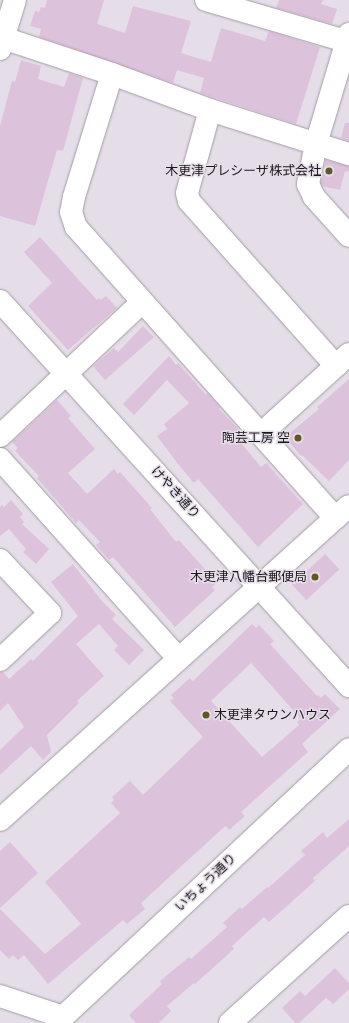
<!DOCTYPE html>
<html>
<head>
<meta charset="utf-8">
<style>
	body { margin:0 }
	#map { position:relative; width:349px; height:1023px; overflow:hidden; background:#e5dee8; font-family:Spectral,"Noto Sans JP",serif }
	div>[style] { position:absolute }
	[style*='--x'] { left:calc(var(--x)*1px); top:calc(var(--y)*1px); width:calc(var(--w)*1px); rotate:calc(var(--a)*1deg) }
	.building>* { inset:0; background:#ddc2dc; transform-origin:0 0 }
	.roads { filter:drop-shadow(0 0 1px #a29ba4) drop-shadow(0 0 1px #a29ba4) }
	.minor>* { height:22px; margin:-11px; padding:0 11px; transform-origin:11px; border-radius:11px; background:#fff }
	.dots>* { width:11px; height:11px; translate:-50% -50%; box-sizing:border-box; border:2px solid #e5dee8; border-radius:50% }
	span { translate:-50% -50%; white-space:nowrap; text-align:center; line-height:1.15; -webkit-text-stroke:3px #e5dee8; paint-order:stroke }
	.poi-label { font-size:13px; color:#1a171b }
	.right { translate:-100% -50%; text-align:right }
	.left { translate:0 -50%; text-align:left }
	.street-label { font-size:13px; color:#1a171b }
</style>
</head>
<body>
<div id="map">
	<div class="building">
		<i style="clip-path:polygon(47px 0,104px 0,97px 24px,125px 33px,133px 6px,191px 21px,181px 53px,211px 62px,221px 28px,265px 41px,269px 31px,320px 47px,296px 124px,200px 93px,204px 78px,177px 70px,173px 83px,39px 37px,41px 29px,30px 26px,35px 11px,39px 12px,41px 7px,45px 8px)"></i>
		<i style="clip-path:polygon(279px 0,323px 0,321px 4px,337px 9px,332px 24px,276px 8px)"></i>
		<i style="clip-path:polygon(21px 60px,41px 66px,38px 79px,64px 87px,69px 73px,83px 78px,63px 151px,57px 150px,35px 226px,0 216px,0 126px,12px 81px,15px 82px)"></i>
		<i style="clip-path:polygon(345px 123px,349px 123px,349px 141px,341px 138px)"></i>
		<i style="clip-path:polygon(326px 160px,349px 166px,349px 172px,345px 171px,340px 190px,322px 186px,321px 182px)"></i>
		<i style="clip-path:polygon(40px 237px,97px 300px,99px 298px,101px 300px,106px 296px,117px 308px,68px 350px,28px 306px,52px 283px,24px 252px)"></i>
		<i style="clip-path:polygon(143px 326px,154px 337px,105px 380px,93px 366px,114px 348px,118px 352px)"></i>
		<i style="clip-path:polygon(169px 356px,176px 365px,178px 363px,206px 395px,207px 393px,220px 407px,219px 409px,247px 438px,242px 444px,261px 467px,266px 463px,303px 504px,258px 547px,198px 479px,194px 483px,178px 464px,157px 436px,167px 429px,164px 424px,189px 403px,167px 380px,134px 415px,123px 404px)"></i>
		<i style="clip-path:polygon(349px 379px,349px 460px,329px 481px,302px 455px,301px 456px,285px 437px,319px 409px,317px 407px)"></i>
		<i style="clip-path:polygon(57px 400px,71px 416px,68px 418px,95px 449px,68px 473px,87px 494px,114px 469px,118px 474px,120px 472px,152px 508px,150px 509px,176px 542px,179px 540px,217px 583px,212px 587px,215px 590px,175px 627px,113px 557px,109px 560px,96px 545px,100px 542px,79px 520px,76px 523px,37px 478px,39px 476px,15px 451px,18px 448px,12px 442px)"></i>
		<i style="clip-path:polygon(11px 500px,23px 514px,20px 517px,24px 522px,22px 524px,49px 549px,36px 564px,23px 552px,26px 549px,9px 529px,0 536px,0 507px,2px 505px,4px 507px)"></i>
		<i style="left:325px;top:554px;width:21px;height:45px;rotate:47deg"></i>
		<i style="clip-path:polygon(73px 564px,102px 601px,116px 615px,112px 619px,144px 650px,129px 665px,114px 650px,118px 646px,99px 624px,76px 644px,104px 676px,77px 701px,79px 703px,47px 735px,51px 752px,43px 760px,31px 746px,0 775px,0 750px,24px 727px,8px 703px,0 711px,0 672px,3px 672px,9px 679px,31px 659px,33px 661px,78px 616px,51px 582px)"></i>
		<i style="clip-path:polygon(evenodd,252px 624px,256px 628px,259px 625px,274px 641px,270px 644px,317px 696px,318px 695px,321px 698px,325px 694px,340px 709px,302px 744px,308px 752px,241px 812px,245px 816px,229px 830px,226px 826px,222px 829px,141px 903px,145px 909px,127px 924px,123px 920px,48px 984px,24px 955px,18px 960px,13px 955px,9px 959px,0 950px,0 909px,45px 954px,81px 924px,45px 882px,120px 813px,111px 803px,114px 800px,112px 797px,130px 781px,143px 795px,203px 737px,170px 701px,174px 698px,171px 695px,190px 678px,193px 681px,252px 624px,251px 663px,301px 719px,297px 722px,299px 725px,262px 757px,211px 701px,251px 663px)"></i>
		<i style="clip-path:polygon(349px 819px,349px 846px,313px 878px,315px 881px,269px 922px,264px 917px,232px 946px,234px 949px,195px 984px,194px 983px,167px 1006px,171px 1011px,159px 1023px,136px 1023px,129px 1015px,162px 984px,160px 981px,189px 957px,191px 959px,227px 927px,223px 923px,240px 907px,242px 909px,267px 887px,268px 888px,305px 855px,301px 851px,323px 832px,327px 838px)"></i>
		<i style="clip-path:polygon(10px 842px,38px 873px,0 908px,0 851px)"></i>
		<i style="clip-path:polygon(335px 968px,349px 983px,349px 989px,333px 1004px,326px 998px,299px 1023px,295px 1023px,282px 1008px,300px 991px,305px 996px)"></i>
	</div>
	<div class="roads">
		<div class="minor">
			<i style="--x:206;--y:0;--w:149;--a:16.4"></i>
			<i style="--x:349;--y:34;--w:115;--a:106.7"></i>
			<i style="--x:316;--y:144;--w:41;--a:101.3"></i>
			<i style="--x:308;--y:184;--w:14;--a:65"></i>
			<i style="--x:314;--y:197;--w:52;--a:48.1"></i>
			<i style="--x:0;--y:37;--w:118;--a:18.3"></i>
			<i style="--x:112;--y:74;--w:104;--a:20.2"></i>
			<i style="--x:210;--y:110;--w:146;--a:17.6"></i>
			<i style="--x:0;--y:49;--w:51;--a:-73"></i>
			<i style="--x:112;--y:74;--w:129;--a:107.2"></i>
			<i style="--x:74;--y:197;--w:15;--a:101"></i>
			<i style="--x:71;--y:212;--w:16;--a:72"></i>
			<i style="--x:76;--y:227;--w:390;--a:48.3"></i>
			<i style="--x:210;--y:110;--w:86;--a:105.5"></i>
			<i style="--x:187;--y:193;--w:8;--a:76"></i>
			<i style="--x:189;--y:201;--w:221;--a:48.3"></i>
			<i style="--x:0;--y:301;--w:520;--a:47.81"></i>
			<i style="--x:261;--y:434;--w:119;--a:-42.3"></i>
			<i style="--x:0;--y:436;--w:195;--a:-43.3"></i>
			<i style="--x:0;--y:459;--w:268;--a:48.2"></i>
			<i style="--x:0;--y:560;--w:73;--a:46.7"></i>
			<i style="--x:50;--y:613;--w:69;--a:136.8"></i>
			<i style="--x:0;--y:820;--w:469;--a:-42"></i>
			<i style="--x:0;--y:996;--w:66;--a:18.4"></i>
			<i style="--x:63;--y:1017;--w:392;--a:-43.1"></i>
			<i style="--x:230;--y:1023;--w:160;--a:-42"></i>
		</div>
	</div>
	<div class="dots">
		<i style="left:329px;top:171px;background:#625622"></i>
		<i style="left:298px;top:438px;background:#625622"></i>
		<i style="left:315px;top:577px;background:#625622"></i>
		<i style="left:206px;top:715px;background:#625622"></i>
	</div>
	<div class="poi-label">
		<span class="right" style="left:321px;top:171px">木更津プレシーザ株式会社</span>
		<span class="right" style="left:290px;top:438px">陶芸工房 空</span>
		<span class="right" style="left:307px;top:577px">木更津八幡台郵便局</span>
		<span class="left" style="left:214px;top:715px">木更津タウンハウス</span>
	</div>
	<div class="street-label">
		<span style="left:175px;top:493px;rotate:48deg">けやき通り</span>
		<span style="left:206px;top:883px;rotate:-43deg">いちょう通り</span>
	</div>
</div>
</body>
</html>
